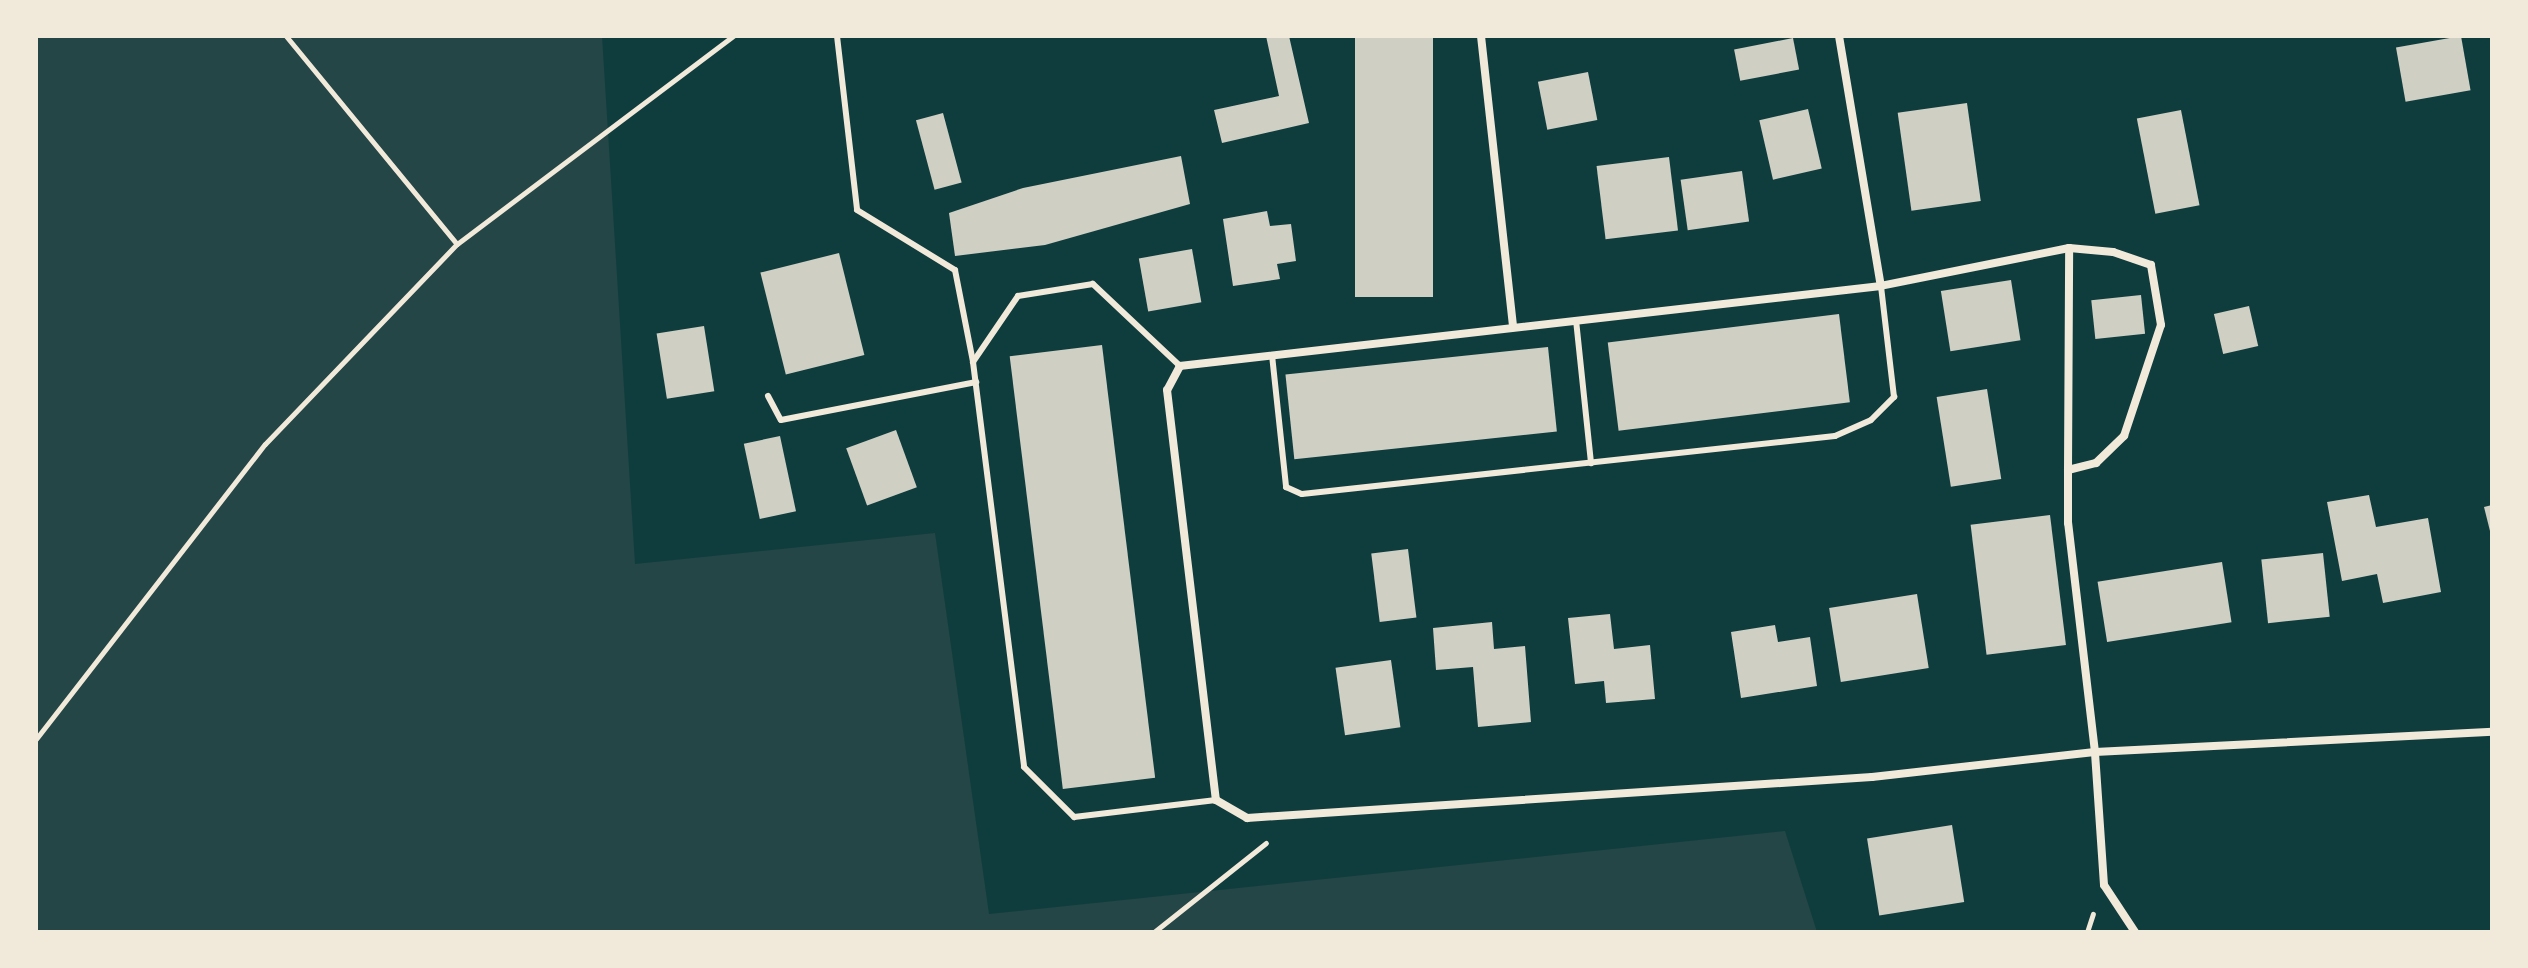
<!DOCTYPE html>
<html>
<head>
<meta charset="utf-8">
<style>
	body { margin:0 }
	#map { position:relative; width:2528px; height:968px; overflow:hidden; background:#0f3d3e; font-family:Arial,sans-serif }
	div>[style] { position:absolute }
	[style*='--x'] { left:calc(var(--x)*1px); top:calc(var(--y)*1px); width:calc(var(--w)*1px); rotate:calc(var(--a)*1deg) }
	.green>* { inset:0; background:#244646 }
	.building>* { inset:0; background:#cfcfc3; transform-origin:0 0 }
	.path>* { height:5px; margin:-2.5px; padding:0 2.5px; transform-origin:2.5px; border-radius:2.5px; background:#f1e9da }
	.service>* { height:6px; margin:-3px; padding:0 3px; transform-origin:3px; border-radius:3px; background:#f1e9da }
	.minor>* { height:8px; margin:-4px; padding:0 4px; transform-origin:4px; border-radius:4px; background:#f1e9da }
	span { translate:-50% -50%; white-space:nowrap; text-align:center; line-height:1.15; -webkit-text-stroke:6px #f1e9da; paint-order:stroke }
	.frame { position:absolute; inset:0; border:38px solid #f1e9da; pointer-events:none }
</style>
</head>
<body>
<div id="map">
	<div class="green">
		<i style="clip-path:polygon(36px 36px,602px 36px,635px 564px,935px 533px,989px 914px,1785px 831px,1817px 932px,36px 932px)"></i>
	</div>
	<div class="building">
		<i style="clip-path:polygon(1266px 36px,1289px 36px,1309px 123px,1222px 143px,1214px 110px,1279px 96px)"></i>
		<i style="left:1355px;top:36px;width:78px;height:261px"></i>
		<i style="left:2461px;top:36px;width:55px;height:66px;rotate:80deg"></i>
		<i style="left:1793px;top:38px;width:32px;height:60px;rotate:79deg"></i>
		<i style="left:1588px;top:72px;width:49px;height:51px;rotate:79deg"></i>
		<i style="left:1967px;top:103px;width:99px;height:70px;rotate:82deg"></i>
		<i style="left:1808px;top:109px;width:61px;height:50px;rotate:77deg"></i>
		<i style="left:2181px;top:110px;width:97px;height:45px;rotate:79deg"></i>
		<i style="left:943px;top:113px;width:72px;height:28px;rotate:75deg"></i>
		<i style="clip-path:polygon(1181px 156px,1190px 204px,1045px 245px,955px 256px,949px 213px,1023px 188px)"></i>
		<i style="left:1669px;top:157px;width:74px;height:73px;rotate:83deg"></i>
		<i style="left:1742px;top:171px;width:51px;height:62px;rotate:82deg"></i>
		<i style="clip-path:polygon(1267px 211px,1270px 226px,1291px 224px,1296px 261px,1277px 264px,1280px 279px,1233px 286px,1223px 219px)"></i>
		<i style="left:1192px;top:249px;width:54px;height:54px;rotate:80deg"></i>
		<i style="left:839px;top:253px;width:105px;height:81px;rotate:76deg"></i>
		<i style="left:2011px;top:280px;width:61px;height:71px;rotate:81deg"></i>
		<i style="left:2141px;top:295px;width:39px;height:50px;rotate:84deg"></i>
		<i style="left:2249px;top:306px;width:41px;height:36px;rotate:77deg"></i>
		<i style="left:1839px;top:314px;width:89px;height:233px;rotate:83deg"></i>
		<i style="left:704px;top:326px;width:66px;height:48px;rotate:81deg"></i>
		<i style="left:1102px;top:345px;width:436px;height:93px;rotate:83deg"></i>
		<i style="left:1548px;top:347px;width:85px;height:264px;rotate:84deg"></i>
		<i style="left:1987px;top:389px;width:91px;height:51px;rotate:81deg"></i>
		<i style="left:896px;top:430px;width:61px;height:53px;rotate:70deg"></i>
		<i style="left:780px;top:436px;width:77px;height:37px;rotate:78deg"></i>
		<i style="clip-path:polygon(2369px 495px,2376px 527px,2428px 518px,2441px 592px,2383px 603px,2377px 574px,2342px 581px,2327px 502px)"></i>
		<i style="clip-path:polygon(2492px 505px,2492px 535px,2491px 535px,2484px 507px)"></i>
		<i style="left:2050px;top:515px;width:131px;height:80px;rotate:83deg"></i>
		<i style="left:1408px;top:549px;width:69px;height:37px;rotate:83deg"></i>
		<i style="left:2323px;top:553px;width:64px;height:62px;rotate:84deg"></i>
		<i style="left:2222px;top:562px;width:61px;height:126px;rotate:81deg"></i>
		<i style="left:1917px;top:594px;width:75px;height:89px;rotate:81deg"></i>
		<i style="clip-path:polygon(1610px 614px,1614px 649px,1650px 645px,1655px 699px,1606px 703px,1604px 681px,1575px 684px,1568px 618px)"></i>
		<i style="clip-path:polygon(1492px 622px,1494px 649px,1525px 646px,1531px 722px,1478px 727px,1473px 667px,1436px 670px,1433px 628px)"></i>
		<i style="clip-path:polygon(1775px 625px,1778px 642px,1810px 637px,1817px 686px,1741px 698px,1731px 632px)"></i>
		<i style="left:1391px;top:660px;width:68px;height:56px;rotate:82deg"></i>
		<i style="left:1952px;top:825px;width:78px;height:86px;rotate:81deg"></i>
	</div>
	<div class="path">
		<i style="--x:286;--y:36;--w:269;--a:50.6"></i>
		<i style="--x:36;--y:739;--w:373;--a:-52.2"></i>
		<i style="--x:265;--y:444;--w:277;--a:-46.2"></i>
		<i style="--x:457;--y:244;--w:346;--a:-37"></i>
		<i style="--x:1154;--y:932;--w:143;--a:-38.5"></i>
		<i style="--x:2087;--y:932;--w:19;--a:-72"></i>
	</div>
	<div class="service">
		<i style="--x:837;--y:36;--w:175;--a:83.4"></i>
		<i style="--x:857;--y:210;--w:115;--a:31.5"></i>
		<i style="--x:955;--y:270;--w:94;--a:78.9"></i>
		<i style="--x:1576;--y:320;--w:144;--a:84"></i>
		<i style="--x:1272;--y:355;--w:133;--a:83.9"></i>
		<i style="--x:1286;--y:487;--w:17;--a:24"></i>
		<i style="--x:1302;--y:494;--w:536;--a:-6.21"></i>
		<i style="--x:1835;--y:436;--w:39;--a:-24"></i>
		<i style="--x:1871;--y:420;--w:33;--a:-45"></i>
		<i style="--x:1894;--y:397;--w:112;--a:-96.7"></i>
		<i style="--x:1180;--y:366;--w:120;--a:-136.7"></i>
		<i style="--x:1093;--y:284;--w:76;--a:170.9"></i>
		<i style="--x:1018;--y:296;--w:80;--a:124.3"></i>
		<i style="--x:973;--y:362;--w:408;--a:82.8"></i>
		<i style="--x:1024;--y:767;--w:71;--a:45"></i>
		<i style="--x:1074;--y:817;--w:143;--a:-6.8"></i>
		<i style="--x:768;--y:396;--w:27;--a:62"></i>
		<i style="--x:781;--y:420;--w:199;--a:-11"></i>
	</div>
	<div class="minor">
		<i style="--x:1481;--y:36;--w:293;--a:83.7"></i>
		<i style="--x:1839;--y:36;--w:254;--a:80.5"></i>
		<i style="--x:2068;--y:470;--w:222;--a:-89.7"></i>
		<i style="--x:2135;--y:932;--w:56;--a:-123.4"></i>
		<i style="--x:2104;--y:885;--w:133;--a:-93.9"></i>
		<i style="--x:2095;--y:752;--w:231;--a:-96.7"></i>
		<i style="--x:2068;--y:523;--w:53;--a:-90"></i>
		<i style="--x:2068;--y:470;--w:29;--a:-14"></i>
		<i style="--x:2096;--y:463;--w:39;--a:-44"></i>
		<i style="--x:2124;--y:436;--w:117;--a:-71.6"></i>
		<i style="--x:2161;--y:325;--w:61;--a:-99.5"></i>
		<i style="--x:2151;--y:265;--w:40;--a:-161.1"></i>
		<i style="--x:2113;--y:252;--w:44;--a:-174.8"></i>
		<i style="--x:2069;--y:248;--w:192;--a:168.6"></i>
		<i style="--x:1881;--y:286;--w:706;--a:173.49"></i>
		<i style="--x:1180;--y:366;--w:27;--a:118"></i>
		<i style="--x:1167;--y:390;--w:413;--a:83.2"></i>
		<i style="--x:1216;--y:800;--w:36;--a:30"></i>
		<i style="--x:1247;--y:818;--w:626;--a:-3.75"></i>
		<i style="--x:1872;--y:777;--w:224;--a:-6.4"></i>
		<i style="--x:2095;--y:752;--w:398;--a:-2.9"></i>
	</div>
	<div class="frame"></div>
</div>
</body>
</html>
